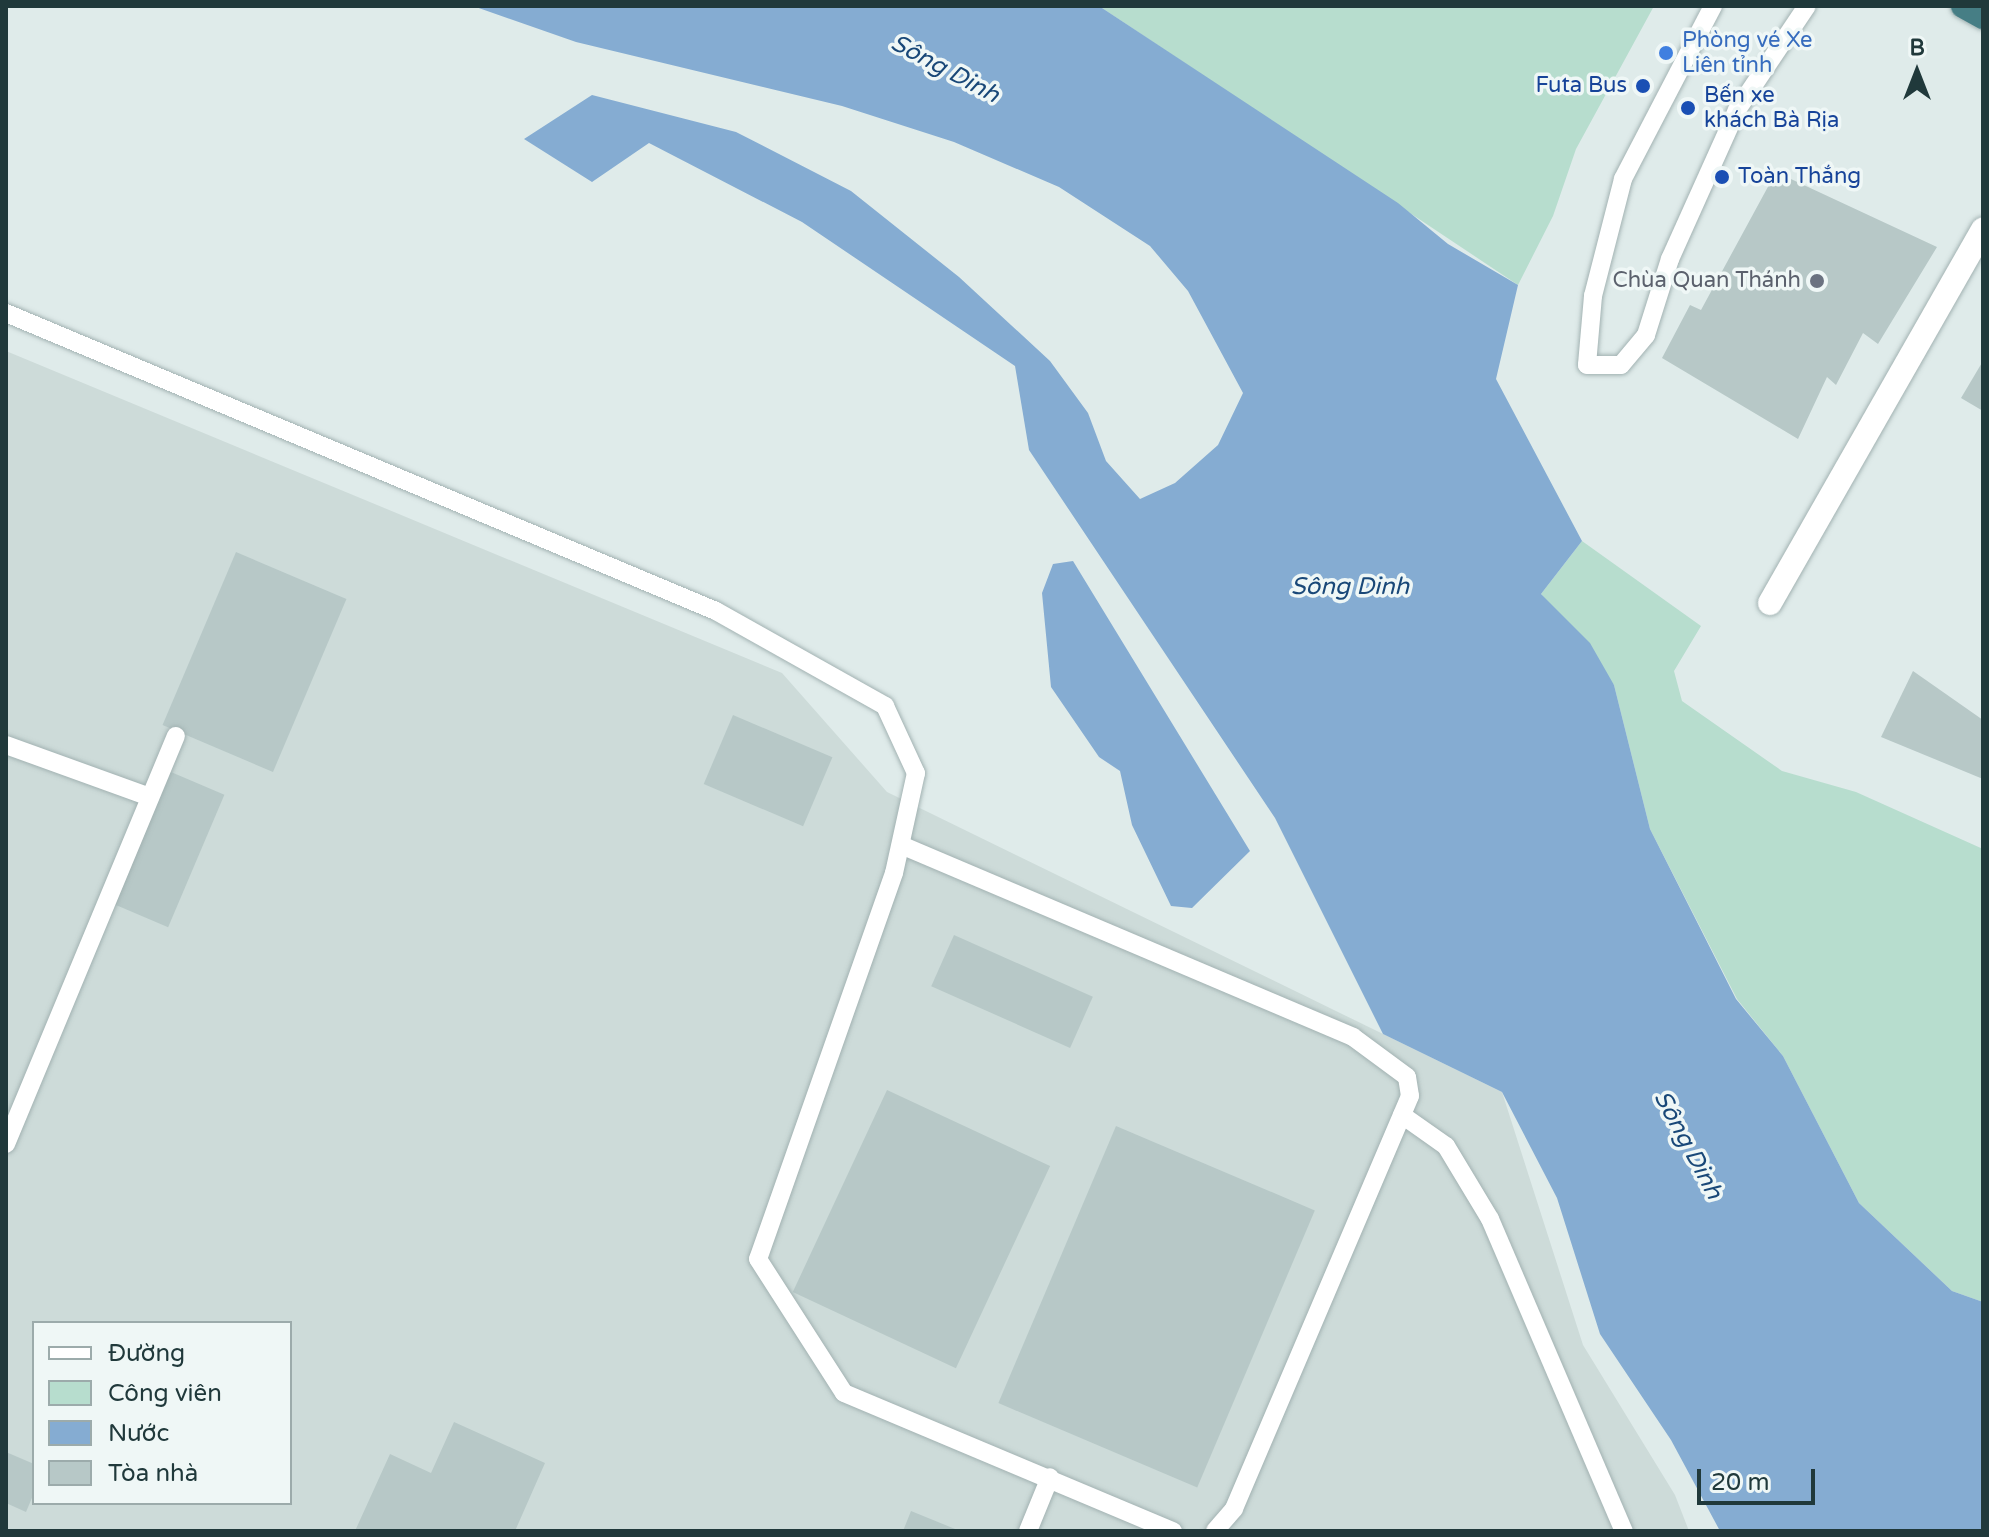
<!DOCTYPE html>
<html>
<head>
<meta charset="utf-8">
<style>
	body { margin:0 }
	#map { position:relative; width:1989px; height:1537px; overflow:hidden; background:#dfebea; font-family:"Varela Round",sans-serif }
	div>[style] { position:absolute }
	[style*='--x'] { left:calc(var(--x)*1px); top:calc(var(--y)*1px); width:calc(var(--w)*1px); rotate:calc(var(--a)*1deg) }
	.built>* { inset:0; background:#cddbd9 }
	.green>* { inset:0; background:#b7ddce }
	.water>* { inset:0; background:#85acd2 }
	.building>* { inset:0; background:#b7c8c7; transform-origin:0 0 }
	.roads { filter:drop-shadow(0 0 2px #a2b2b2) drop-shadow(0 0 2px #a2b2b2) }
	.service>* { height:18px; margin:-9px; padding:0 9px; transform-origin:9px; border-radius:9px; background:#fff }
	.minor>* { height:24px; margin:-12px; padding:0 12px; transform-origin:12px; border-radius:12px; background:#fff }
	.trunk>* { height:24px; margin:-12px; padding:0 12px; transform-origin:12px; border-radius:12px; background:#467e85 }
	.dots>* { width:22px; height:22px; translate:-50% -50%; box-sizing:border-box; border:4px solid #eff7f6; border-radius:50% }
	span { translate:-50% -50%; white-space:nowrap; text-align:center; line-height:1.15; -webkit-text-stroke:7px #eff7f6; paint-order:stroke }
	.shop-label { font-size:22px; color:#366cbe }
	.left { translate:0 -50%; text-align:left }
	.transit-label { font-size:22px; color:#164399 }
	.right { translate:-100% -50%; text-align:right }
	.worship-label { font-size:22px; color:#5b616d }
	.water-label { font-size:24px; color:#194878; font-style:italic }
	.frame { position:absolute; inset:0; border:8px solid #20393b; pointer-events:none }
	.legend { position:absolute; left:32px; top:1321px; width:260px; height:184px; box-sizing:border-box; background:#eff7f6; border:2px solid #9cabab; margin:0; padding:10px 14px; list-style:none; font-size:24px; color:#20393b }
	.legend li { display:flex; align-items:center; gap:16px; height:40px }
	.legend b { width:40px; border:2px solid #9cabab }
	.north { position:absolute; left:1877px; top:32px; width:80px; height:80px; -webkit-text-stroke:6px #eff7f6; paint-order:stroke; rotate:0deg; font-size:22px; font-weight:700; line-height:32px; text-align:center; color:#20393b }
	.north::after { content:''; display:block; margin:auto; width:28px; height:36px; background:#20393b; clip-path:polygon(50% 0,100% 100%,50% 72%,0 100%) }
	.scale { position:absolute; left:1697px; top:1469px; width:118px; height:36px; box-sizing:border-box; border:4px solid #20393b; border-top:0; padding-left:10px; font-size:24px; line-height:28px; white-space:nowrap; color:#20393b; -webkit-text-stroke:6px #eff7f6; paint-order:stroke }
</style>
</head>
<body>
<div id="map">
	<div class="built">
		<i style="clip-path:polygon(evenodd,6px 351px,782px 673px,887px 792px,1502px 1092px,1583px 1345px,1675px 1495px,1689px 1531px,6px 1531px,6px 351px,34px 1323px,290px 1323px,290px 1503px,34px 1503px,34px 1323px)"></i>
	</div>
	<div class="green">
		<i style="clip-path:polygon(1099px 6px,1654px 6px,1576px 149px,1553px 216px,1518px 285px)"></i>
		<i style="clip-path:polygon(1582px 541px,1701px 626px,1674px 671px,1682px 701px,1782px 771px,1856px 792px,1983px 849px,1983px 1302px,1952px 1291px,1859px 1203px,1783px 1056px,1737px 999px,1650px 829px,1614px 685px,1541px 594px)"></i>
	</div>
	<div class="water">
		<i style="clip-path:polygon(473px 6px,1099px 6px,1398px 203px,1448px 244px,1518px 285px,1496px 379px,1582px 541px,1541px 594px,1590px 643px,1614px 685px,1650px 829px,1736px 999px,1783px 1056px,1859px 1203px,1952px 1291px,1983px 1302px,1983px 1531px,1720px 1531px,1671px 1440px,1600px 1334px,1557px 1198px,1502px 1092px,1383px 1034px,1275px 818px,1029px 450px,1015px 366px,802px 222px,649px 143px,592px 182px,524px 139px,592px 95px,736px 132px,851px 191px,959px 277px,1050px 361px,1088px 413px,1106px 461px,1140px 499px,1175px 483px,1218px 445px,1243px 393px,1188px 291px,1150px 246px,1059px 187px,954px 142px,842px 106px,576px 42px)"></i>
		<i style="clip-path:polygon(1073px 561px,1250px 851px,1192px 908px,1171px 906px,1132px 825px,1120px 771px,1099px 757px,1051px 687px,1042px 593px,1053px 564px)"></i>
	</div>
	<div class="building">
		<i style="clip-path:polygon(1776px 172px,1937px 247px,1878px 344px,1863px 333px,1836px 385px,1827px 377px,1798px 439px,1662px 358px,1690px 305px,1701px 310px)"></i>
		<i style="clip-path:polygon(1983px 361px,1983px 411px,1961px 398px)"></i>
		<i style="left:236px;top:552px;width:120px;height:188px;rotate:23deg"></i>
		<i style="clip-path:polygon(1913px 671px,1983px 720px,1983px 779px,1881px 737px)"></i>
		<i style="left:733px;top:715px;width:108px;height:75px;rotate:23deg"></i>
		<i style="left:171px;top:772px;width:58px;height:144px;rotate:23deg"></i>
		<i style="left:954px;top:935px;width:152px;height:56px;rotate:24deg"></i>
		<i style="left:887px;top:1090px;width:180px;height:223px;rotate:25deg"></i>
		<i style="left:1116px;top:1126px;width:216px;height:301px;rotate:23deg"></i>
		<i style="clip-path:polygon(454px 1422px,545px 1463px,515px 1531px,355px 1531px,390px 1454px,431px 1473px)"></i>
		<i style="clip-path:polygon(6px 1452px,34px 1464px,34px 1493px,26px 1512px,6px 1503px)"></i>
		<i style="clip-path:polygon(911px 1511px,960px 1531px,903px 1531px)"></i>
	</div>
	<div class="roads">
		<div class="service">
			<i style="--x:1713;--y:6;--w:195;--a:117.5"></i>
			<i style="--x:1623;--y:179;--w:121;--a:104.4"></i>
			<i style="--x:1593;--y:296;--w:69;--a:95"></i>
			<i style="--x:1587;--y:365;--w:34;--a:0"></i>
			<i style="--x:1621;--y:365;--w:39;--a:-50"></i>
			<i style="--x:1646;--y:335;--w:80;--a:-72.5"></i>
			<i style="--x:1670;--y:259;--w:163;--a:-65.8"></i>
			<i style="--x:1737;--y:110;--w:125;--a:-56.1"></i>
			<i style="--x:6;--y:313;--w:770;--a:22.77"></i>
			<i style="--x:716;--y:611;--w:194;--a:29.3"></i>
			<i style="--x:885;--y:706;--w:74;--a:65.2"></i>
			<i style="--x:916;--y:773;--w:102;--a:102.4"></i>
			<i style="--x:894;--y:873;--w:409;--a:109.4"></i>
			<i style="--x:758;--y:1259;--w:159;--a:57.3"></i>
			<i style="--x:844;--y:1393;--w:357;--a:22.8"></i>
			<i style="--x:6;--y:745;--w:153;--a:19.9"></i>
			<i style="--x:901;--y:845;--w:491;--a:23"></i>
			<i style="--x:1353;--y:1037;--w:67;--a:36.5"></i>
			<i style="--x:1407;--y:1077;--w:19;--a:81"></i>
			<i style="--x:1410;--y:1096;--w:449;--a:113.1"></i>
			<i style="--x:1234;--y:1509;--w:29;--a:131"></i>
			<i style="--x:1402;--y:1115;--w:54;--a:35.2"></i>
			<i style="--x:1446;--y:1146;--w:85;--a:58.9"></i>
			<i style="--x:1490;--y:1219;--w:340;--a:66.8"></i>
			<i style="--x:6;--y:1144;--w:442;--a:-67.4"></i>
			<i style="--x:1028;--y:1531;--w:58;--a:-67.8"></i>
		</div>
		<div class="minor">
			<i style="--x:1770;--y:603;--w:430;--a:-60.3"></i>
		</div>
		<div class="trunk">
			<i style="--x:1963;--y:6;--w:23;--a:29"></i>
		</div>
	</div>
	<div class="dots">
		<i style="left:1666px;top:53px;background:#3f7fe0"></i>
		<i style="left:1643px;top:86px;background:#1a4fb4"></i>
		<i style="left:1688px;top:108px;background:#1a4fb4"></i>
		<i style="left:1722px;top:177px;background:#1a4fb4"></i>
		<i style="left:1817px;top:281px;background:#6b7280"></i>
	</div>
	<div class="shop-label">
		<span class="left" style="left:1682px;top:53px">Phòng vé Xe<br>Liên tỉnh</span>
	</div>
	<div class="transit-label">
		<span class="right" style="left:1627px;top:86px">Futa Bus</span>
		<span class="left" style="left:1704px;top:108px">Bến xe<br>khách Bà Rịa</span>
		<span class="left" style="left:1738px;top:177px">Toàn Thắng</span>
	</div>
	<div class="worship-label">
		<span class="right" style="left:1801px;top:281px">Chùa Quan Thánh</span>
	</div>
	<div class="water-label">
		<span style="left:945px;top:69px;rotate:28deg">Sông Dinh</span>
		<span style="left:1350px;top:587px">Sông Dinh</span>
		<span style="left:1688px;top:1145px;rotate:62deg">Sông Dinh</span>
	</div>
	<div class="frame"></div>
	<ul class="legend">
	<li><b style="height:10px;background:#fff"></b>Đường</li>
	<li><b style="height:22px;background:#b7ddce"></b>Công viên</li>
	<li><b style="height:22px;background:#85acd2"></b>Nước</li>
	<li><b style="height:22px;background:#b7c8c7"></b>Tòa nhà</li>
	</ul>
	<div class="north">B</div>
	<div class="scale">20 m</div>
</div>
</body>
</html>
